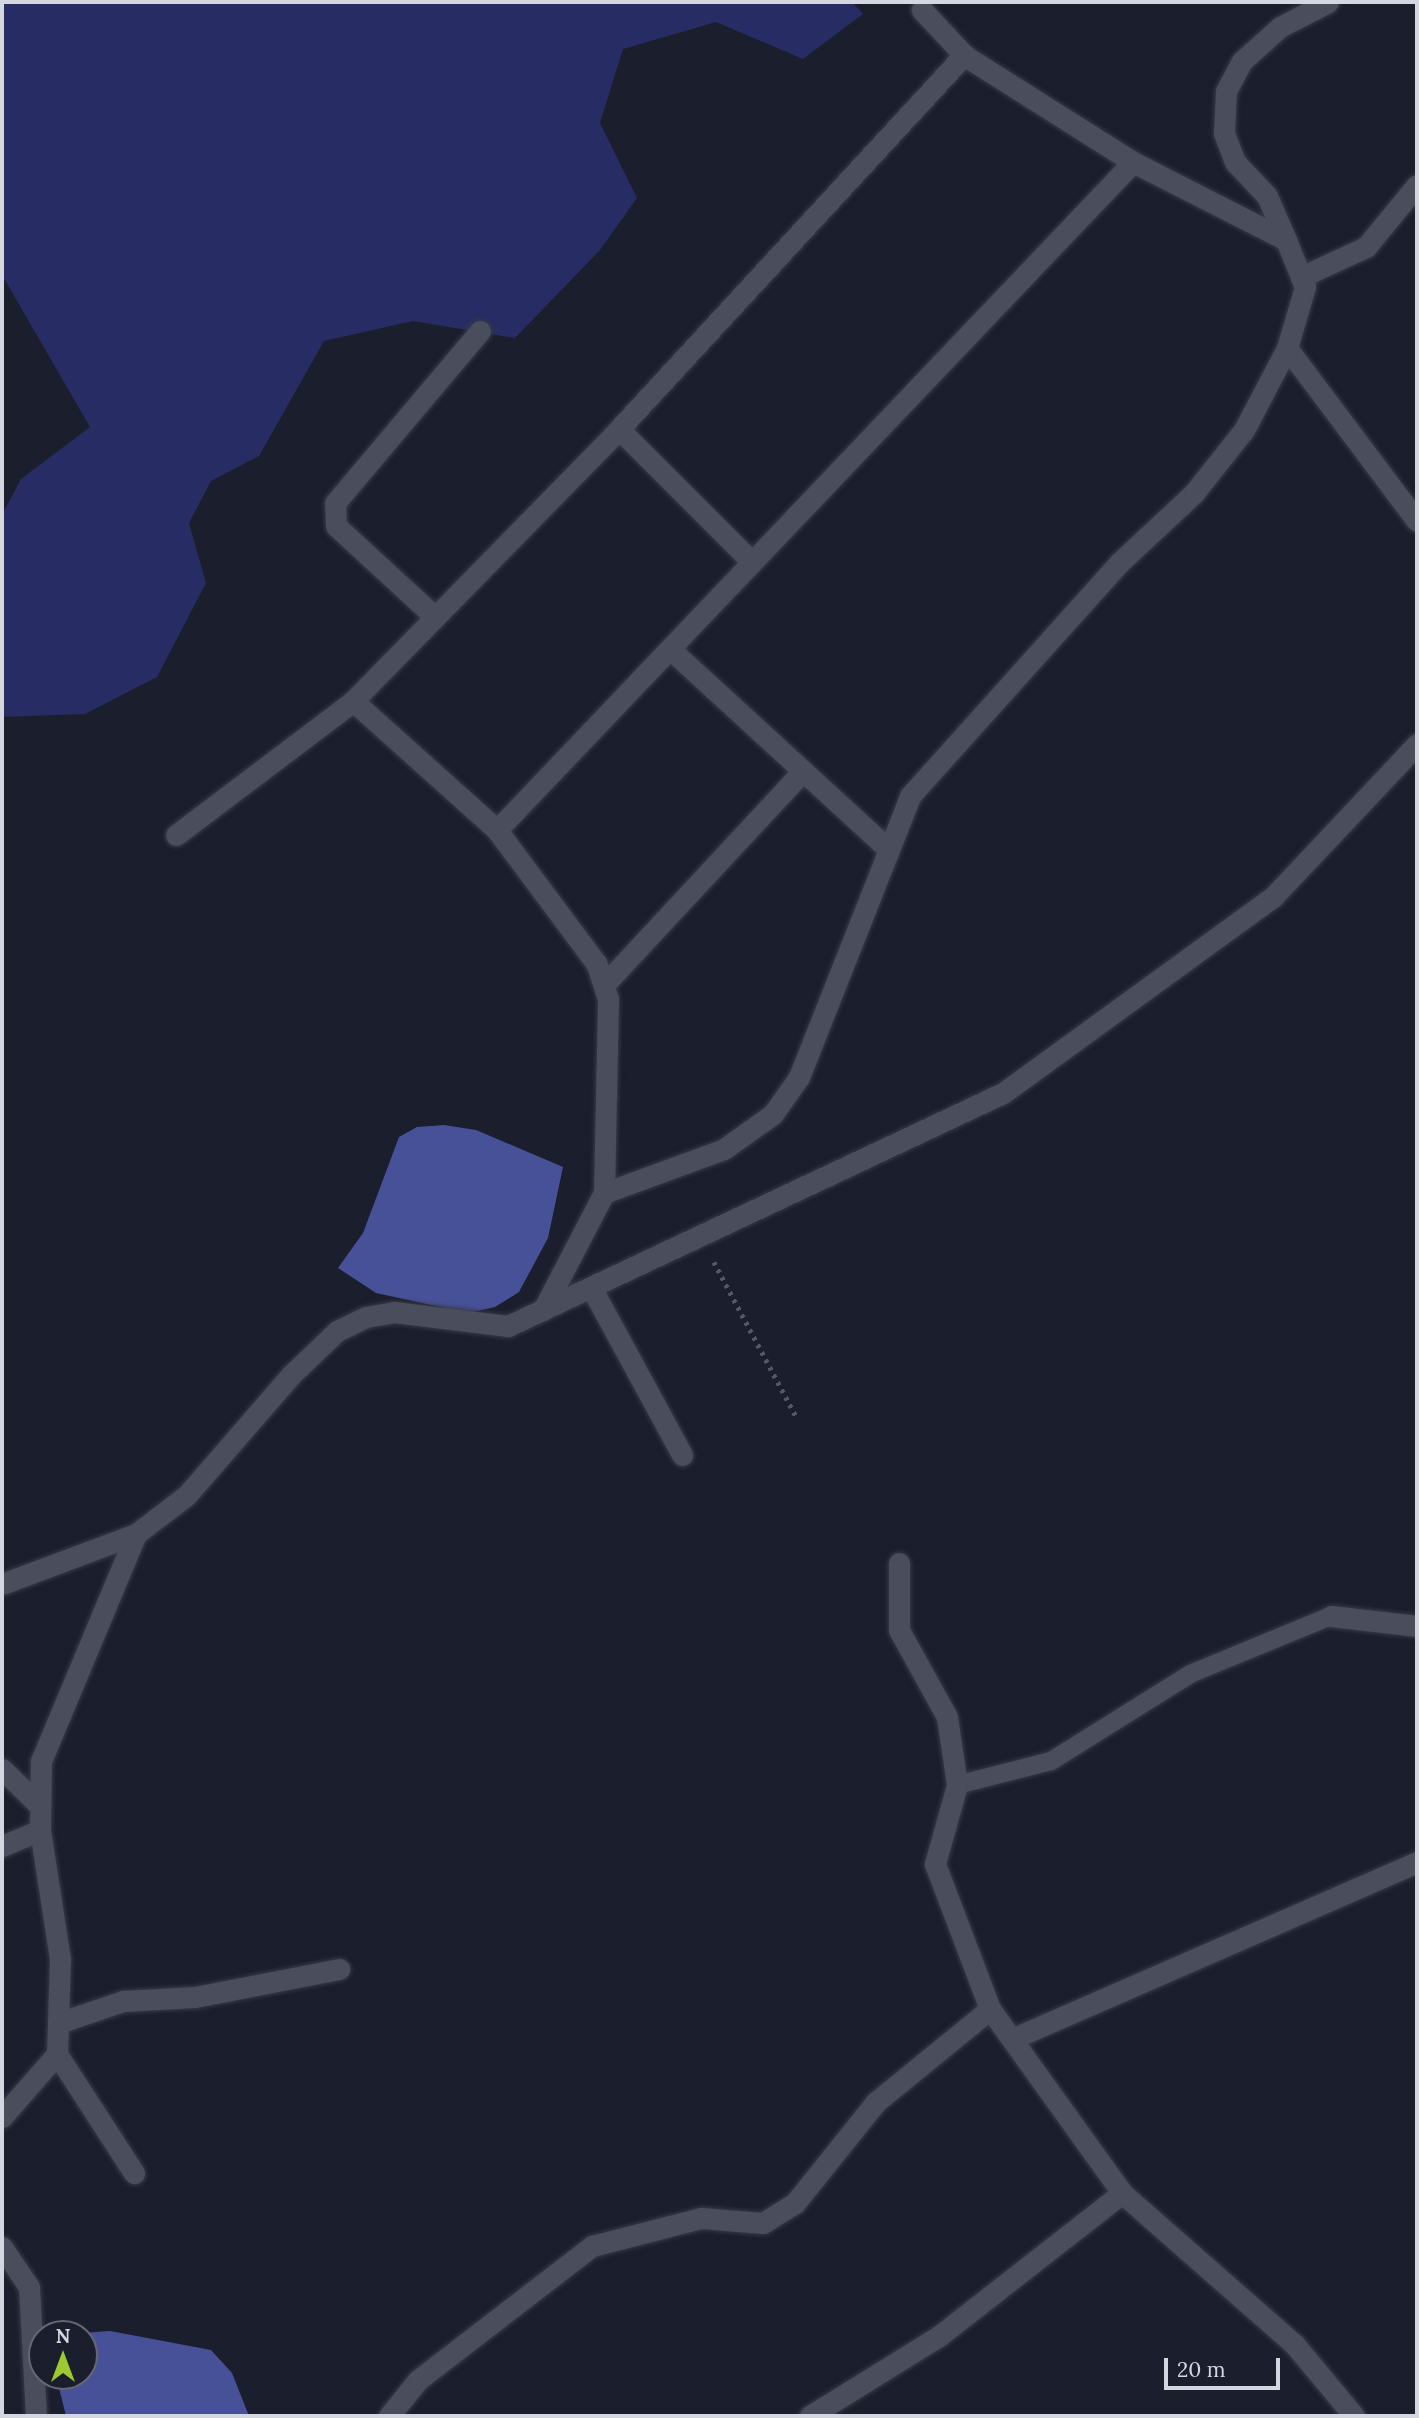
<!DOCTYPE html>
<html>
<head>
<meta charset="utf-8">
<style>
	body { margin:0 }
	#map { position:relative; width:1419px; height:2418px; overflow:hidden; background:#1b1e2c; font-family:Lora,serif }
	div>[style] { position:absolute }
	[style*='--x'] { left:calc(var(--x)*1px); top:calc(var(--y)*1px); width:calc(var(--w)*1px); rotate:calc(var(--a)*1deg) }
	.green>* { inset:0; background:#272d64 }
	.water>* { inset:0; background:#475198 }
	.path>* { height:4.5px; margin-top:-2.25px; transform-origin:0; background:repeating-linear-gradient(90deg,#565965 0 3.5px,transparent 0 8.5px) }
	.roads { filter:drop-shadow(0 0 2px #373a45) drop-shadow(0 0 2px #373a45) }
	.lane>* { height:18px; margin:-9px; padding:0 9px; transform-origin:9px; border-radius:9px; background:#494d5c }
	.street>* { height:21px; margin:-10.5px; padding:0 10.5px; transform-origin:10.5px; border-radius:10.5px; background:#494d5c }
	span { translate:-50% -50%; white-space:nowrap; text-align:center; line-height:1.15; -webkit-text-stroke:7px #1b1e2c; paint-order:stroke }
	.frame { position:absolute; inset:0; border:4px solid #d4d7e0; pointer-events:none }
	.north { position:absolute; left:28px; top:2320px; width:70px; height:70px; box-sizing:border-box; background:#1b1e2c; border:2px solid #656874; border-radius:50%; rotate:0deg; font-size:19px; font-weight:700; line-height:28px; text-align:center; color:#d4d7e0 }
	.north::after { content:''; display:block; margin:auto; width:24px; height:32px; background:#9dca30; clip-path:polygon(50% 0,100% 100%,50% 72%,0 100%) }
	.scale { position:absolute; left:1164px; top:2358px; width:116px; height:32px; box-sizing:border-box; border:4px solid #d4d7e0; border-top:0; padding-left:9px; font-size:21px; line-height:24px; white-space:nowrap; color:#d4d7e0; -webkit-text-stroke:5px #1b1e2c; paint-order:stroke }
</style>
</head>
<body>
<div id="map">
	<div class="green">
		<i style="clip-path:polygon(2px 2px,852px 2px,863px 14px,803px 59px,716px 22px,623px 49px,600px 123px,637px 198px,600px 250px,515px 338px,413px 321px,324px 341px,259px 456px,211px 481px,189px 523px,206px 583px,157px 677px,85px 714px,2px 717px,2px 515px,21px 479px,90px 427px,2px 275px)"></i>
	</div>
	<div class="water">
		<i style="clip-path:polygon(444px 1125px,476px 1130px,563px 1167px,548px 1238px,519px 1292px,495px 1307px,468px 1313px,376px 1293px,338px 1268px,363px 1233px,399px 1137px,417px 1127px)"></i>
		<i style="clip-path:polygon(110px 2331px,211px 2350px,232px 2373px,249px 2416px,66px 2416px,56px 2376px,84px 2376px,84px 2334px,68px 2334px)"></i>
	</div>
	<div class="path">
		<i style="--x:714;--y:1262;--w:177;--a:62"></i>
	</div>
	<div class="roads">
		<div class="lane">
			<i style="--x:957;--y:1785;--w:97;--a:-14.3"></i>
			<i style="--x:1051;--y:1761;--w:164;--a:-32"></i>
			<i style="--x:1190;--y:1674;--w:152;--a:-22.4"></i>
		</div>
		<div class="street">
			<i style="--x:1286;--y:240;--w:48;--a:-113.4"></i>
			<i style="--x:1267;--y:196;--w:47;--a:-133.3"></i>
			<i style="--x:1235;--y:162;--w:31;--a:-111"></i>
			<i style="--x:1224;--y:133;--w:42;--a:-87.3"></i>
			<i style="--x:1226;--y:91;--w:34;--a:-62"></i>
			<i style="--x:1242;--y:61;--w:51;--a:-41.8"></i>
			<i style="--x:1280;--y:27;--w:54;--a:-27.5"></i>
			<i style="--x:1301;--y:277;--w:72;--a:-24.8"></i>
			<i style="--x:1366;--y:247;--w:80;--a:-50.6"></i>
			<i style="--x:1287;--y:348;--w:216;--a:53.1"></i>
			<i style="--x:619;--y:429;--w:188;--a:45"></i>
			<i style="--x:435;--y:617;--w:134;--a:-137.4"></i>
			<i style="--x:336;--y:526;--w:23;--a:-92"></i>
			<i style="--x:335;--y:503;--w:225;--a:-49.9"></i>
			<i style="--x:670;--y:649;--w:297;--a:42.5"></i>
			<i style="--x:497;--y:830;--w:922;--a:-46.41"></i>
			<i style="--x:176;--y:835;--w:222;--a:-37.1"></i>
			<i style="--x:604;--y:985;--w:292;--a:-47.1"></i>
			<i style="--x:604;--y:1193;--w:128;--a:-20.1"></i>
			<i style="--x:724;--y:1149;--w:60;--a:-35.5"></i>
			<i style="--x:773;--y:1114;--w:45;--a:-54.9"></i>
			<i style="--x:799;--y:1077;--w:302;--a:-68.4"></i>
			<i style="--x:910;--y:796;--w:313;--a:-48.1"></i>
			<i style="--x:1119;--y:563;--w:103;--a:-43"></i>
			<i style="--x:1194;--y:493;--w:80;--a:-51.6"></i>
			<i style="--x:1244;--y:430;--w:93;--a:-62.3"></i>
			<i style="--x:1287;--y:348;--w:64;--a:-73.6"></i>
			<i style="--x:1305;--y:287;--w:51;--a:-112"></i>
			<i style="--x:1286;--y:240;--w:172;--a:-153"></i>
			<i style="--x:1133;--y:162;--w:200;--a:-147.7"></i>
			<i style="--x:964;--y:55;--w:62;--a:-133"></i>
			<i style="--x:592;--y:1289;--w:189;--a:61.5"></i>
			<i style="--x:543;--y:1310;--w:132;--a:-62.5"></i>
			<i style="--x:604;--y:1193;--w:194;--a:-88.8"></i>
			<i style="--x:608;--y:999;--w:38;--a:-108"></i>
			<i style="--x:596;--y:963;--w:166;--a:-126.7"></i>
			<i style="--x:497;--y:830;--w:193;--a:-138.1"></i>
			<i style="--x:353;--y:701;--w:380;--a:-45.6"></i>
			<i style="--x:619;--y:429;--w:509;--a:-47.31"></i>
			<i style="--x:899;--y:1563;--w:67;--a:90"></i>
			<i style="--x:899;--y:1630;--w:99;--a:61.1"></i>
			<i style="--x:947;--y:1717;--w:69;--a:81.6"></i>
			<i style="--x:957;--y:1785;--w:82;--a:105.6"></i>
			<i style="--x:935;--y:1864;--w:155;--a:69.2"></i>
			<i style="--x:990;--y:2009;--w:226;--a:54.3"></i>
			<i style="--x:1122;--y:2193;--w:230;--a:41.3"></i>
			<i style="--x:1295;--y:2345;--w:92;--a:50.3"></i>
			<i style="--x:2;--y:1584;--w:143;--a:-20.5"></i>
			<i style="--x:1331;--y:1616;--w:87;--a:6.6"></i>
			<i style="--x:2;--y:1769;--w:53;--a:44.2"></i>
			<i style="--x:2;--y:1846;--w:41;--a:-22.8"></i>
			<i style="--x:58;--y:2023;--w:69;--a:-18.7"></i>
			<i style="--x:123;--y:2001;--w:72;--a:-3.2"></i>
			<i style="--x:195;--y:1997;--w:147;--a:-11"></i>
			<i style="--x:1012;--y:2039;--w:442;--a:-23.6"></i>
			<i style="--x:57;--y:2054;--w:142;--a:57.1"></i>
			<i style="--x:2;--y:2117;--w:84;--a:-48.9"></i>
			<i style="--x:57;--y:2054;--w:95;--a:-88.2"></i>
			<i style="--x:60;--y:1959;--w:131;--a:-98.8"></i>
			<i style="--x:40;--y:1830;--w:69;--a:-89.2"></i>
			<i style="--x:41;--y:1761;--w:246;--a:-67.3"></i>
			<i style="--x:136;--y:1534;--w:64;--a:-37.4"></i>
			<i style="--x:187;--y:1495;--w:159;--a:-49.1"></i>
			<i style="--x:291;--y:1375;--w:64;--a:-43.7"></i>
			<i style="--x:337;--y:1331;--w:32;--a:-26"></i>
			<i style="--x:366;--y:1317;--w:28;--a:-10"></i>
			<i style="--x:394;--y:1312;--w:115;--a:7"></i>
			<i style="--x:508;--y:1326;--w:547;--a:-25.21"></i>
			<i style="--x:1003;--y:1093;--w:334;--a:-36"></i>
			<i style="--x:1273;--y:897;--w:210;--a:-46.7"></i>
			<i style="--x:2;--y:2247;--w:48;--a:56"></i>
			<i style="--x:29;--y:2287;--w:129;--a:86.9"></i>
			<i style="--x:389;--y:2416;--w:46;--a:-51.1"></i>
			<i style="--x:418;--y:2380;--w:220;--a:-37.6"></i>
			<i style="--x:592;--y:2246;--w:113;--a:-14.4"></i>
			<i style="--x:701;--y:2218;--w:62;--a:4.6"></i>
			<i style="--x:763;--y:2223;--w:38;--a:-32"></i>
			<i style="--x:795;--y:2203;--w:129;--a:-51.3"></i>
			<i style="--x:876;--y:2102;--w:147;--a:-39.2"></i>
			<i style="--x:810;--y:2416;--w:152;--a:-31.8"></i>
			<i style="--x:939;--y:2336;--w:232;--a:-38"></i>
		</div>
	</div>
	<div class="frame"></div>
	<div class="north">N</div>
	<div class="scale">20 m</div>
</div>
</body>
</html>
